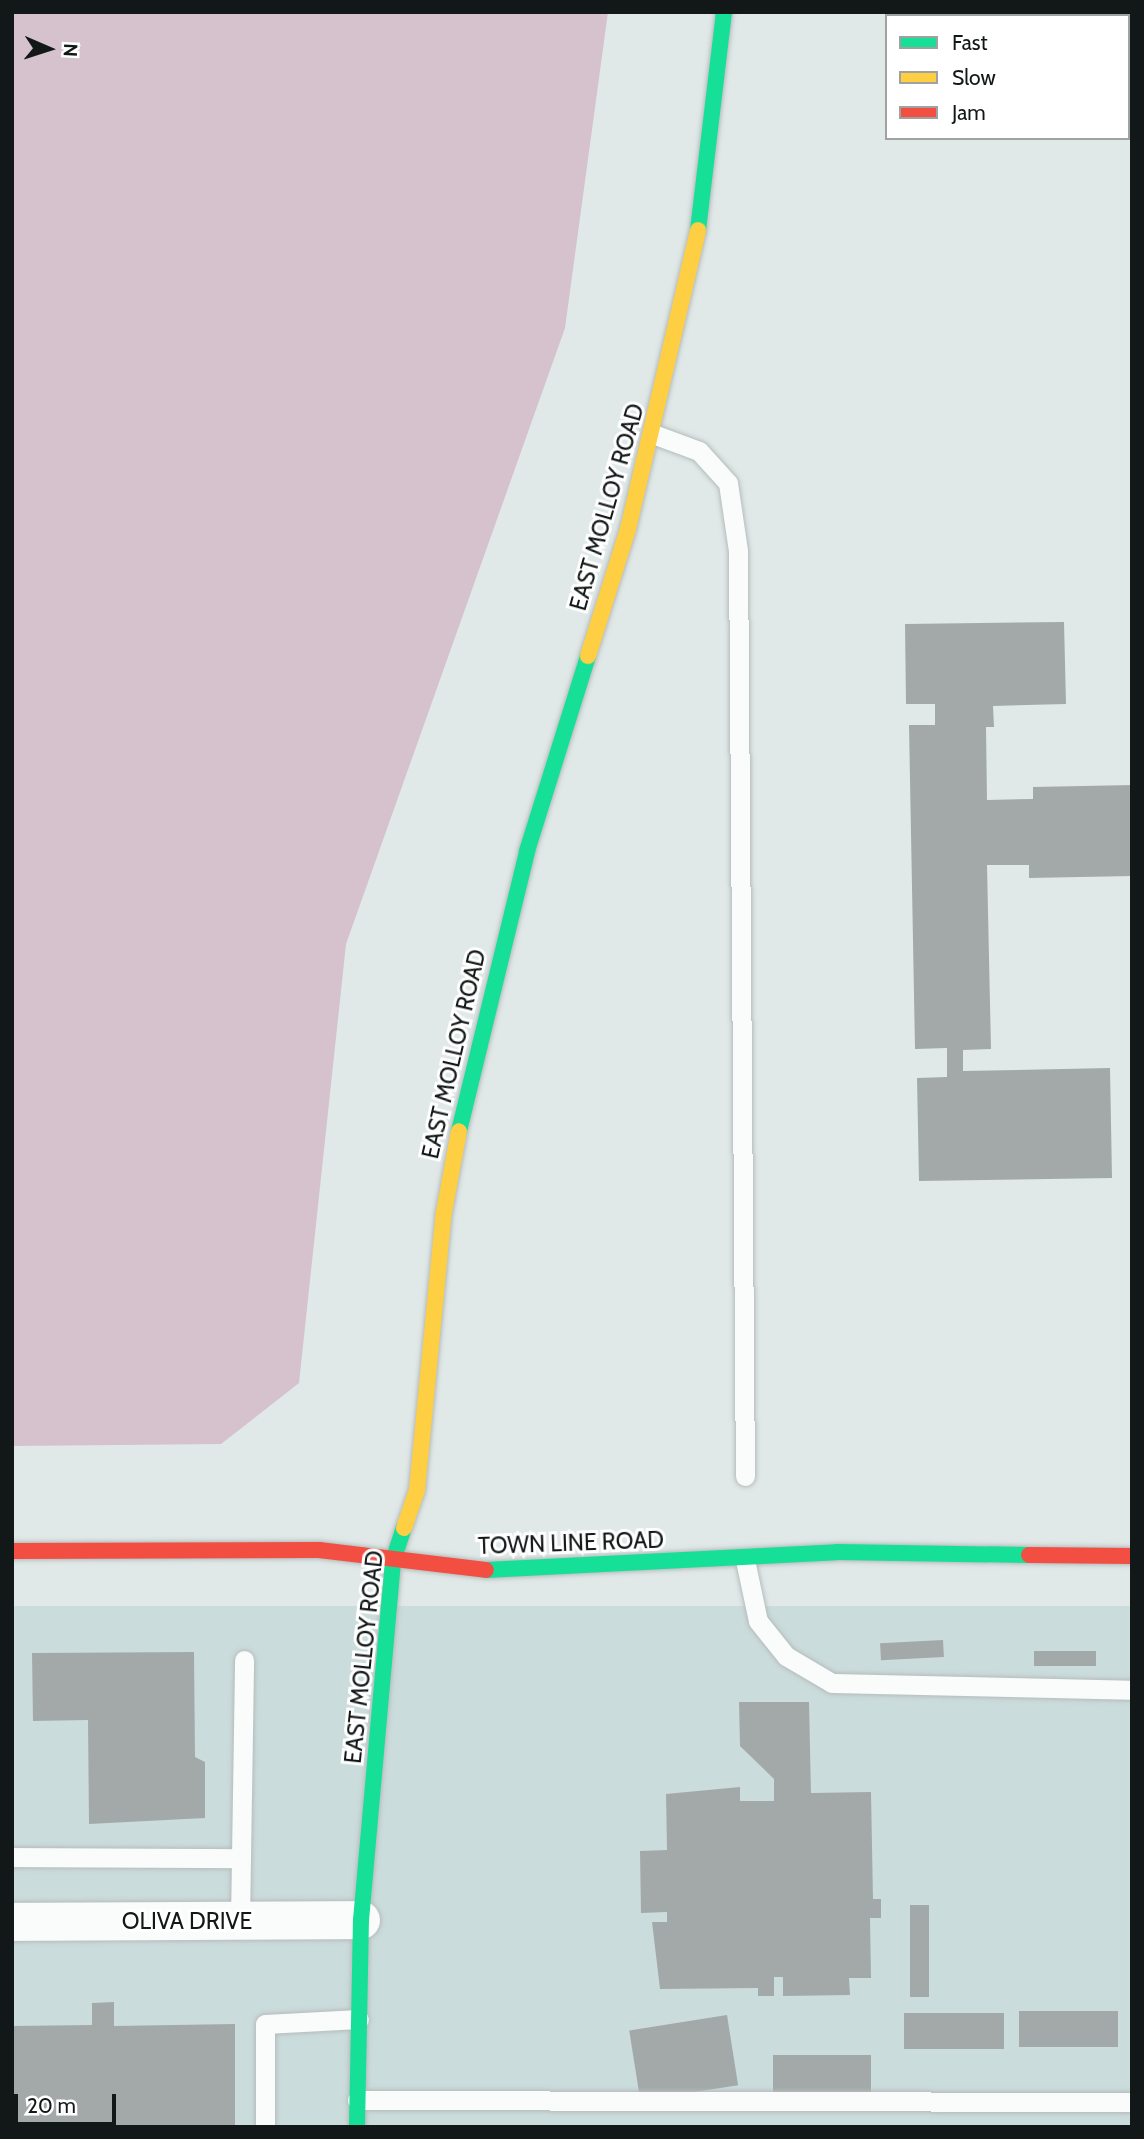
<!DOCTYPE html>
<html>
<head>
<meta charset="utf-8">
<style>
	body { margin:0 }
	#map { position:relative; width:1144px; height:2139px; overflow:hidden; background:#e0e8e8; font-family:Cabin,sans-serif }
	div>[style] { position:absolute }
	[style*='--x'] { left:calc(var(--x)*1px); top:calc(var(--y)*1px); width:calc(var(--w)*1px); rotate:calc(var(--a)*1deg) }
	.built>* { inset:0; background:#cbdcdc; transform-origin:0 0 }
	.forest>* { inset:0; background:#d5c2cc }
	.building>* { inset:0; background:#a3a9a9; transform-origin:0 0 }
	.roads { filter:drop-shadow(0 0 2px #b6bcbc) drop-shadow(0 0 2px #b6bcbc) }
	.lane>* { height:19px; margin:-9.5px; padding:0 9.5px; transform-origin:9.5px; border-radius:9.5px; background:#fafcfc }
	.street>* { height:38px; margin:-19px; padding:0 19px; transform-origin:19px; border-radius:19px; background:#fafcfc }
	.fast>* { height:16px; margin:-8px; padding:0 8px; transform-origin:8px; border-radius:8px; background:#16e098 }
	.slow>* { height:16px; margin:-8px; padding:0 8px; transform-origin:8px; border-radius:8px; background:#ffcf43 }
	.jam>* { height:16px; margin:-8px; padding:0 8px; transform-origin:8px; border-radius:8px; background:#f24e42 }
	span { translate:-50% -50%; white-space:nowrap; text-align:center; line-height:1.15; -webkit-text-stroke:6px #fff; paint-order:stroke }
	.street-label { font-size:23px; color:#121717 }
	.frame { position:absolute; inset:0; border:14px solid #121717; pointer-events:none }
	.legend { position:absolute; left:885px; top:14px; width:245px; height:126px; box-sizing:border-box; background:#fff; border:2px solid #a0a2a2; margin:0; padding:9px 12px; list-style:none; font-size:21px; color:#121717 }
	.legend li { display:flex; align-items:center; gap:14px; height:35px }
	.legend b { width:35px; border:2px solid #a0a2a2 }
	.north { position:absolute; left:14px; top:14px; width:70px; height:70px; -webkit-text-stroke:5px #fff; paint-order:stroke; rotate:93deg; font-size:19px; font-weight:700; line-height:28px; text-align:center; color:#121717 }
	.north::after { content:''; display:block; margin:auto; width:24px; height:32px; background:#121717; clip-path:polygon(50% 0,100% 100%,50% 72%,0 100%) }
	.scale { position:absolute; left:14px; top:2094px; width:102px; height:32px; box-sizing:border-box; border:4px solid #121717; border-top:0; padding-left:9px; font-size:21px; line-height:24px; white-space:nowrap; color:#121717; -webkit-text-stroke:5px #fff; paint-order:stroke }
</style>
</head>
<body>
<div id="map">
	<div class="built">
		<i style="left:1132px;top:1606px;width:521px;height:1120px;rotate:90deg"></i>
	</div>
	<div class="forest">
		<i style="clip-path:polygon(12px 12px,608px 12px,565px 328px,346px 944px,299px 1383px,221px 1444px,12px 1446px)"></i>
	</div>
	<div class="building">
		<i style="clip-path:polygon(1064px 622px,1066px 704px,993px 706px,994px 727px,986px 727px,987px 800px,1033px 799px,1033px 787px,1132px 785px,1132px 876px,1029px 878px,1029px 865px,987px 865px,991px 1049px,963px 1050px,963px 1071px,1110px 1068px,1112px 1178px,919px 1181px,917px 1078px,947px 1077px,947px 1048px,915px 1049px,909px 725px,935px 725px,935px 704px,906px 704px,905px 624px)"></i>
		<i style="left:943px;top:1640px;width:17px;height:63px;rotate:87deg"></i>
		<i style="left:1096px;top:1651px;width:15px;height:62px;rotate:90deg"></i>
		<i style="clip-path:polygon(194px 1652px,195px 1757px,205px 1762px,205px 1818px,89px 1824px,88px 1720px,33px 1721px,32px 1653px)"></i>
		<i style="clip-path:polygon(739px 1702px,809px 1702px,811px 1793px,871px 1792px,873px 1899px,881px 1899px,881px 1918px,870px 1918px,871px 1978px,849px 1978px,850px 1995px,783px 1996px,783px 1977px,774px 1977px,774px 1996px,758px 1996px,758px 1988px,660px 1989px,652px 1922px,667px 1922px,667px 1912px,641px 1913px,640px 1851px,667px 1850px,666px 1794px,740px 1787px,740px 1801px,774px 1801px,774px 1779px,740px 1746px)"></i>
		<i style="left:910px;top:1905px;width:19px;height:92px"></i>
		<i style="clip-path:polygon(114px 2002px,114px 2026px,235px 2024px,235px 2127px,12px 2126px,12px 2026px,92px 2025px,92px 2003px)"></i>
		<i style="left:1118px;top:2011px;width:36px;height:99px;rotate:90deg"></i>
		<i style="left:904px;top:2013px;width:100px;height:36px"></i>
		<i style="left:727px;top:2015px;width:71px;height:99px;rotate:81deg"></i>
		<i style="left:871px;top:2055px;width:37px;height:98px;rotate:90deg"></i>
	</div>
	<div class="roads">
		<div class="lane">
			<i style="--x:653;--y:434;--w:49;--a:20.3"></i>
			<i style="--x:699;--y:451;--w:43;--a:47.8"></i>
			<i style="--x:728;--y:483;--w:69;--a:81.6"></i>
			<i style="--x:738;--y:551;--w:925;--a:89.57"></i>
			<i style="--x:745;--y:1560;--w:62;--a:78"></i>
			<i style="--x:758;--y:1621;--w:45;--a:51.3"></i>
			<i style="--x:786;--y:1656;--w:53;--a:30.4"></i>
			<i style="--x:832;--y:1683;--w:300;--a:1.3"></i>
			<i style="--x:12;--y:1857;--w:229;--a:0.3"></i>
			<i style="--x:240;--y:1921;--w:261;--a:-89.1"></i>
			<i style="--x:357;--y:2100;--w:775;--a:0.15"></i>
			<i style="--x:265;--y:2127;--w:103;--a:-90"></i>
			<i style="--x:265;--y:2024;--w:94;--a:-3"></i>
		</div>
		<div class="street">
			<i style="--x:12;--y:1922;--w:349;--a:-0.3"></i>
		</div>
		<div class="fast">
			<i style="--x:698;--y:230;--w:220;--a:-83.2"></i>
			<i style="--x:459;--y:1131;--w:288;--a:-76.3"></i>
			<i style="--x:527;--y:851;--w:204;--a:-72.6"></i>
			<i style="--x:486;--y:1570;--w:351;--a:-2.9"></i>
			<i style="--x:837;--y:1552;--w:192;--a:0.9"></i>
			<i style="--x:357;--y:2127;--w:207;--a:-88.9"></i>
			<i style="--x:361;--y:1920;--w:360;--a:-84.9"></i>
			<i style="--x:393;--y:1561;--w:35;--a:-72"></i>
		</div>
		<div class="slow">
			<i style="--x:588;--y:656;--w:133;--a:-72.5"></i>
			<i style="--x:628;--y:529;--w:307;--a:-76.8"></i>
			<i style="--x:404;--y:1528;--w:40;--a:-71.1"></i>
			<i style="--x:417;--y:1490;--w:279;--a:-84.5"></i>
			<i style="--x:444;--y:1212;--w:82;--a:-79.5"></i>
		</div>
		<div class="jam">
			<i style="--x:12;--y:1551;--w:307;--a:-0.2"></i>
			<i style="--x:319;--y:1550;--w:168;--a:6.8"></i>
			<i style="--x:1029;--y:1555;--w:103;--a:0.6"></i>
		</div>
	</div>
	<div class="street-label">
		<span style="left:607px;top:507px;rotate:-74deg">EAST MOLLOY ROAD</span>
		<span style="left:454px;top:1054px;rotate:-77deg">EAST MOLLOY ROAD</span>
		<span style="left:571px;top:1543px;rotate:-2deg">TOWN LINE ROAD</span>
		<span style="left:364px;top:1657px;rotate:-84deg">EAST MOLLOY ROAD</span>
		<span style="left:187px;top:1921px">OLIVA DRIVE</span>
	</div>
	<div class="frame"></div>
	<ul class="legend">
	<li><b style="height:9px;background:#16e098"></b>Fast</li>
	<li><b style="height:9px;background:#ffcf43"></b>Slow</li>
	<li><b style="height:9px;background:#f24e42"></b>Jam</li>
	</ul>
	<div class="north">N</div>
	<div class="scale">20 m</div>
</div>
</body>
</html>
